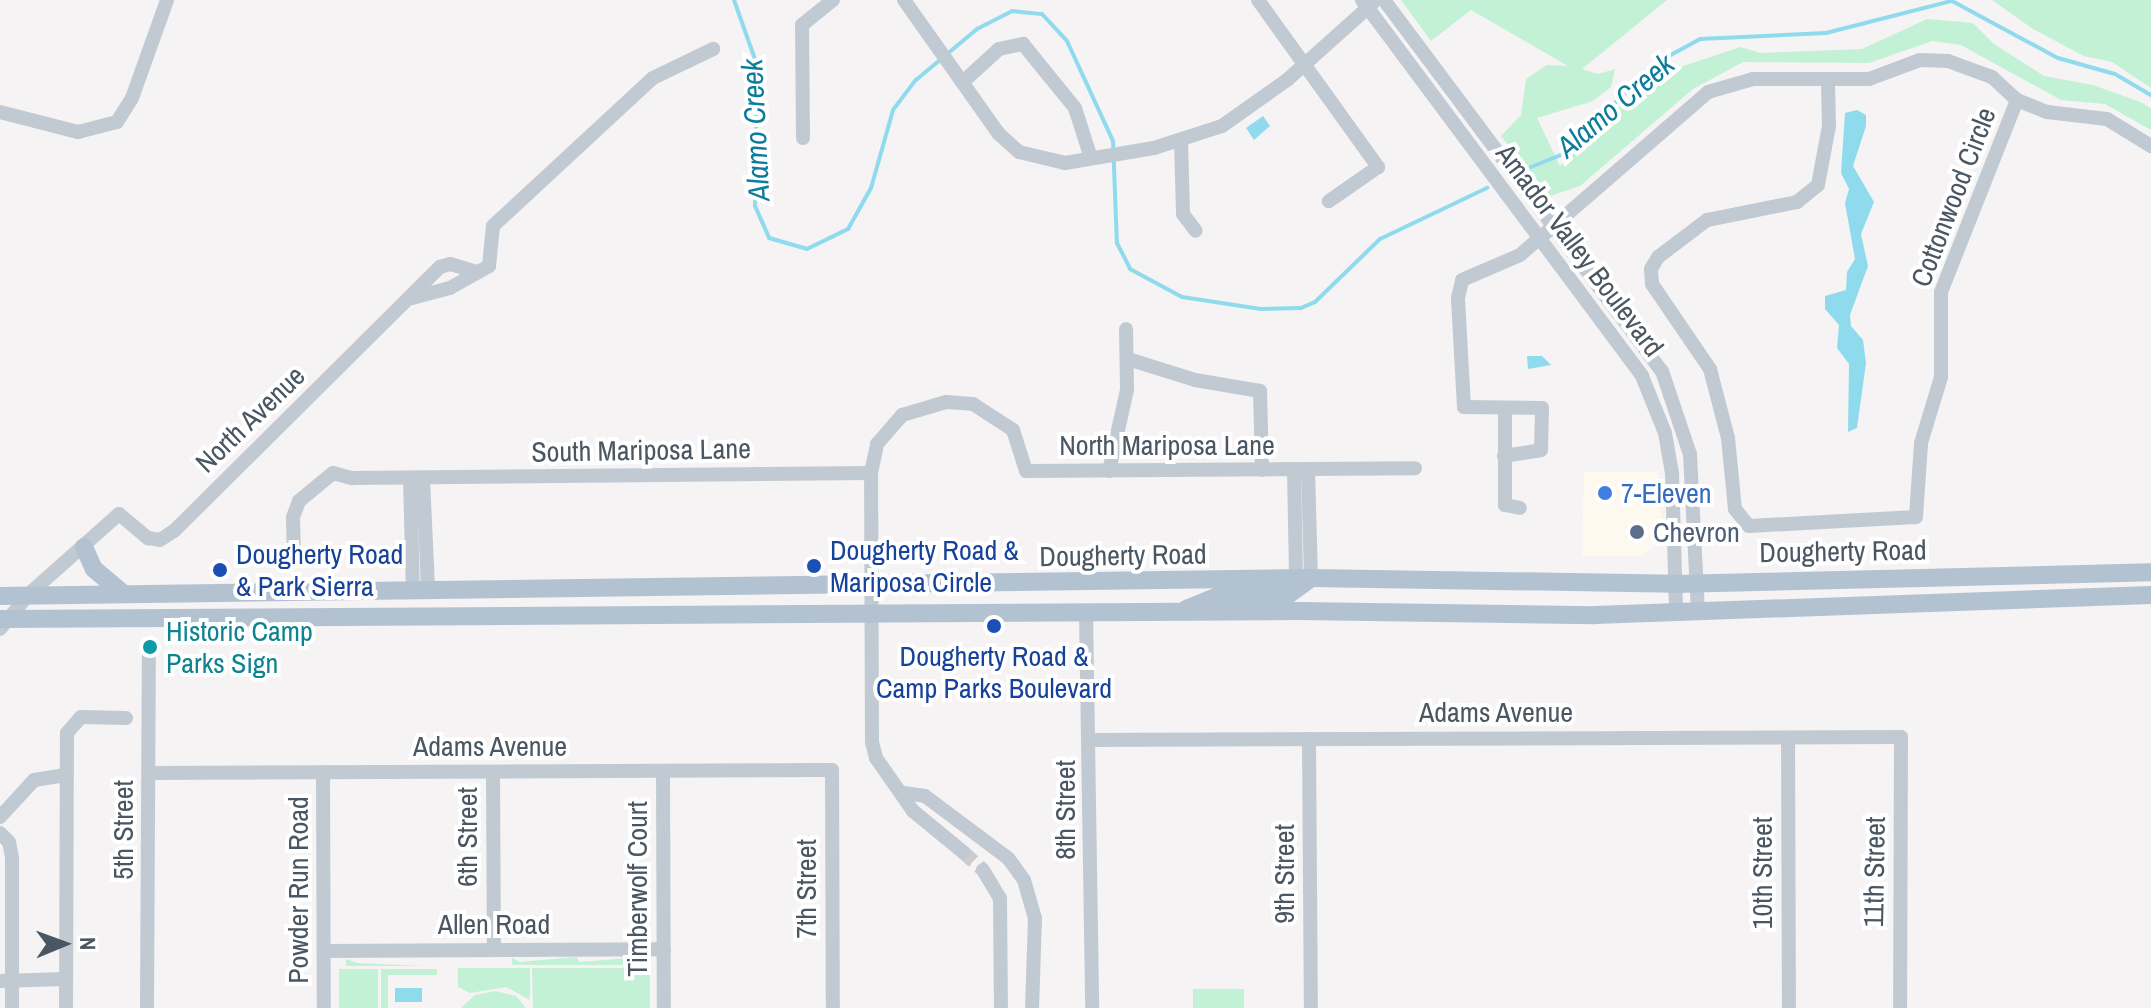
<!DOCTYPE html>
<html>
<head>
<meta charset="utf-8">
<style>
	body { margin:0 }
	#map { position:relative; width:2151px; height:1008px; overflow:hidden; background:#f5f3f3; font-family:"Archivo Narrow",sans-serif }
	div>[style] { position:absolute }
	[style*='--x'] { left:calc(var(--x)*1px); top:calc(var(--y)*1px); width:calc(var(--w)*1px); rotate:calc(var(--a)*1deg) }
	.commercial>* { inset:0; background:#fdf9ef }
	.green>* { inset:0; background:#c3f1d5; transform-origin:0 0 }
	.water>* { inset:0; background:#90daee; transform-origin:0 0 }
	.stream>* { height:4px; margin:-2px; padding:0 2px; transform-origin:2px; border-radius:2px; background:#90daee }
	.minor-tunnel>* { height:14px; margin-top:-7px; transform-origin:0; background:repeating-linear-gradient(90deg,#caccce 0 14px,transparent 0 21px) }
	.minor>* { height:14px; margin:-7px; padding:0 7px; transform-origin:7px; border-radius:7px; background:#c1cad2 }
	.major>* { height:18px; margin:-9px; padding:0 9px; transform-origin:9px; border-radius:9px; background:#b3c2d1 }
	.dots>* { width:22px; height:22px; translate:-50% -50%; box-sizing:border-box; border:4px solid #fff; border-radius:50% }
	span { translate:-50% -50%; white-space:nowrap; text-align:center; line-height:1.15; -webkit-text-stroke:8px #fff; paint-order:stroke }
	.street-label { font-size:28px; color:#4a5661 }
	.shop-label { font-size:28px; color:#366cbe }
	.left { translate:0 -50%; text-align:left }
	.service-label { font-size:28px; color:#4e5e75 }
	.transit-label { font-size:28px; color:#164399 }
	.culture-label { font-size:28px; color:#0d838f }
	.water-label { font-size:30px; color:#0c7c9b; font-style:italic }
	.north { position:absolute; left:24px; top:904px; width:80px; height:80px; -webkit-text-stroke:6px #fff; paint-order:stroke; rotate:89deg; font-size:22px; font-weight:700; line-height:32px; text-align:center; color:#4a5661 }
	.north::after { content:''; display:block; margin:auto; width:28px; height:36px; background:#4a5661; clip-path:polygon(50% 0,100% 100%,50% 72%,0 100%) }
</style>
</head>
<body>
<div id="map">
	<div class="commercial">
		<i style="clip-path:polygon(1584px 472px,1658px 472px,1663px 537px,1642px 556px,1582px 556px)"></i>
	</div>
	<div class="green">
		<i style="clip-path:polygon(1401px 0,1667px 0,1582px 69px,1598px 74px,1615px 69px,1611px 87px,1593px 101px,1537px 118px,1560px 166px,1625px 100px,1663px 73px,1740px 47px,1761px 53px,1862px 49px,1927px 19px,1973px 23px,1994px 44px,2044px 76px,2093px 85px,2140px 102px,2151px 108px,2151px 130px,2105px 104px,2061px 100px,1961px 45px,1932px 41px,1869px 63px,1743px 62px,1693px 89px,1580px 186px,1550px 196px,1501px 136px,1521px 115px,1526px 79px,1547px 65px,1568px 66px,1471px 10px,1431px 41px)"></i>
		<i style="clip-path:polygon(1992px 0,2151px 0,2151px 88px,2112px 62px,2084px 56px,2033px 29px)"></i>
		<i style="clip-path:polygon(576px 957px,580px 962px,642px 957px,642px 965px,512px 965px,512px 958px,520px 962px)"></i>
		<i style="clip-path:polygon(346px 959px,357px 963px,425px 966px,346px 966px)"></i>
		<i style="clip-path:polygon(458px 968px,530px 968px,530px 1000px,506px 987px,470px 993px,458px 987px)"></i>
		<i style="clip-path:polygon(532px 968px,643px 968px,650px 973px,650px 1008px,533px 1008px)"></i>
		<i style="left:378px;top:969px;width:39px;height:39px;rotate:90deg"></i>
		<i style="clip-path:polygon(381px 969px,437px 969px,437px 975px,388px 975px,388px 1008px,381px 1008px)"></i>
		<i style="left:1193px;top:989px;width:51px;height:19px"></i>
		<i style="clip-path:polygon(495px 991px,516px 996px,526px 1008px,461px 1008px,475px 995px)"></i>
	</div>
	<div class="water">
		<i style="clip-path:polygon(1857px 110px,1866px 115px,1866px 126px,1853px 166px,1874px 202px,1861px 234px,1868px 266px,1850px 315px,1851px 326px,1863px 340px,1866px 363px,1857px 428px,1848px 432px,1849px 364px,1837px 348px,1839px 325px,1825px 309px,1825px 296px,1846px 290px,1847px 272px,1855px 259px,1845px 203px,1849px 189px,1841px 173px,1845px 113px)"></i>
		<i style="clip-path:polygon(1263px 116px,1270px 126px,1254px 140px,1246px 128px)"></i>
		<i style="clip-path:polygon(1527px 356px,1542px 356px,1551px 365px,1528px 369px)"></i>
		<i style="left:395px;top:988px;width:27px;height:14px"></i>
	</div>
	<div class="stream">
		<i style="--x:734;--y:0;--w:69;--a:70.5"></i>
		<i style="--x:757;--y:65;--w:141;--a:90.8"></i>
		<i style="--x:755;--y:206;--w:35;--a:66"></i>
		<i style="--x:769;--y:238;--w:40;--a:16"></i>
		<i style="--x:807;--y:249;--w:46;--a:-26"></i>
		<i style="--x:848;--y:229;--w:47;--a:-60.7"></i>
		<i style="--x:871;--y:188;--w:81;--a:-74.2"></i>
		<i style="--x:893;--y:110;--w:38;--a:-53"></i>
		<i style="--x:916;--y:80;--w:80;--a:-39.9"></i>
		<i style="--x:977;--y:29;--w:39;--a:-27"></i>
		<i style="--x:1012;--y:11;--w:30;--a:6"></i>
		<i style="--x:1042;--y:14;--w:37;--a:47"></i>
		<i style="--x:1067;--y:41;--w:110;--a:65.3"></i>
		<i style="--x:1113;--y:141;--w:102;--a:87.8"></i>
		<i style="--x:1117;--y:243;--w:29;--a:63"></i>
		<i style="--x:1130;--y:269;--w:59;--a:28.3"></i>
		<i style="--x:1182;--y:297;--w:80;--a:8.6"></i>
		<i style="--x:1261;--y:309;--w:40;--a:-1.4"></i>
		<i style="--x:1301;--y:308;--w:15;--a:-23"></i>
		<i style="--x:1315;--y:302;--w:91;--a:-44.1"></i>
		<i style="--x:1380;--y:239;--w:119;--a:-25.5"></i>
		<i style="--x:1531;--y:167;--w:32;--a:-22"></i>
		<i style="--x:1561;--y:155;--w:134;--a:-43.8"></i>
		<i style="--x:1658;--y:62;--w:48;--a:-28.7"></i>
		<i style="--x:1700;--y:39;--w:126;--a:-2.7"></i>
		<i style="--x:1826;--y:33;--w:130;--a:-14.3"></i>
		<i style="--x:1952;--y:1;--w:120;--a:28.3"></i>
		<i style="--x:2058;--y:58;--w:59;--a:15.7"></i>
		<i style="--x:2115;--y:74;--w:42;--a:30.3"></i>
	</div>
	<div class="minor-tunnel">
		<i style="--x:963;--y:852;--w:27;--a:42"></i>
	</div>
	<div class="minor">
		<i style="--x:904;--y:0;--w:164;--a:54.7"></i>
		<i style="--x:999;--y:134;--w:27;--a:42"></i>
		<i style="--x:1019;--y:152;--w:47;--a:13.4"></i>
		<i style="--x:1065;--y:163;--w:90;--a:-9.6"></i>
		<i style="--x:1154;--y:148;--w:71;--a:-17.9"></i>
		<i style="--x:1222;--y:126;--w:80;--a:-35.3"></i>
		<i style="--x:1287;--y:80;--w:115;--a:-41.8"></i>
		<i style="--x:1258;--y:0;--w:206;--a:54.3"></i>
		<i style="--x:1378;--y:167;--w:60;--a:145.2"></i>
		<i style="--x:1362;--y:0;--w:469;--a:53.3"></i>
		<i style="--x:1642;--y:376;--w:61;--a:68"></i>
		<i style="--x:1665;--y:433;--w:41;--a:80.1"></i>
		<i style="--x:1672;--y:473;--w:138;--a:88.3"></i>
		<i style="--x:1384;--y:0;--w:464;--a:53.2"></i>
		<i style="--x:1662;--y:371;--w:88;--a:71.4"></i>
		<i style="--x:1690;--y:454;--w:157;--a:87.1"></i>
		<i style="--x:965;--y:80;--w:46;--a:-42.4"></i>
		<i style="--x:999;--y:49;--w:25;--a:-12"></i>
		<i style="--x:1023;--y:44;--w:82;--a:50.9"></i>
		<i style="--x:1075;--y:108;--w:52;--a:72.3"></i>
		<i style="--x:1828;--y:83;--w:43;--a:88.7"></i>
		<i style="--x:1829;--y:126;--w:60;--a:100.6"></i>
		<i style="--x:1818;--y:185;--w:27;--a:141"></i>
		<i style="--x:1797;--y:202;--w:92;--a:168.7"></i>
		<i style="--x:1707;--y:220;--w:61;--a:142.9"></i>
		<i style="--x:1658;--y:257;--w:14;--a:120"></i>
		<i style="--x:1651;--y:269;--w:15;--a:86"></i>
		<i style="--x:1652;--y:284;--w:103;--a:55.7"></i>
		<i style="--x:1710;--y:369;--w:71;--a:75.4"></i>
		<i style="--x:1728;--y:438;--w:71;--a:84.4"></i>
		<i style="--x:1735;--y:509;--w:22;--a:51"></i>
		<i style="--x:1749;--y:526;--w:167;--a:-3.1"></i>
		<i style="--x:1916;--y:517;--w:74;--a:-86.1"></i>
		<i style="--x:1921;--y:443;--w:69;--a:-73.1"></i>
		<i style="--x:1941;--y:377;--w:85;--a:-90"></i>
		<i style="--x:1941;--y:292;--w:206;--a:-68.4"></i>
		<i style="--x:0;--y:112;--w:81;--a:14.4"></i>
		<i style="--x:78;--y:132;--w:40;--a:-14.4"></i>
		<i style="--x:117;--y:122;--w:28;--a:-58"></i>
		<i style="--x:132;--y:98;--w:104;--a:-70.3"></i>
		<i style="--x:803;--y:138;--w:113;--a:-90.5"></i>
		<i style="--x:802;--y:25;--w:40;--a:-39"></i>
		<i style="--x:1181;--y:141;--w:73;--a:88.4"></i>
		<i style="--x:1183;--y:214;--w:21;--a:53"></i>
		<i style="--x:412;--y:298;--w:39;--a:-15"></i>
		<i style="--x:450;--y:288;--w:45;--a:-29.4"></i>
		<i style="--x:489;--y:266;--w:40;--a:-84.3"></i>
		<i style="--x:493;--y:226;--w:218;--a:-42.8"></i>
		<i style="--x:653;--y:78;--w:67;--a:-25.8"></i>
		<i style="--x:1128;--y:359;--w:70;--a:17.4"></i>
		<i style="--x:1195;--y:380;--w:66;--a:9.6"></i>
		<i style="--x:1260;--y:391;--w:79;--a:88.5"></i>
		<i style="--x:1505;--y:409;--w:96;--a:90"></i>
		<i style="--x:1505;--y:505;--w:15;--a:11"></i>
		<i style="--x:1504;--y:456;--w:37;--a:-9"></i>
		<i style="--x:1541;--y:450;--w:42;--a:-88.6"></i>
		<i style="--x:1542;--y:408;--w:78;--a:-179.3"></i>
		<i style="--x:1464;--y:407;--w:109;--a:-93.2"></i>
		<i style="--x:1458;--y:298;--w:18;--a:-77"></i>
		<i style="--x:1462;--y:280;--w:63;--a:-23.3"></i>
		<i style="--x:1520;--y:255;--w:249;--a:-40.9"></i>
		<i style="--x:1708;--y:92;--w:47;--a:-16.1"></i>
		<i style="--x:1753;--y:79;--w:116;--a:0"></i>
		<i style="--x:1869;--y:79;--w:54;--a:-20.4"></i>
		<i style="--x:1920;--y:60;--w:28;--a:2"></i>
		<i style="--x:1948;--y:61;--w:47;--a:20"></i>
		<i style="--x:1992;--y:77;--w:34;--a:43"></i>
		<i style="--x:2017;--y:100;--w:32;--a:22"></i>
		<i style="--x:2047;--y:112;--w:60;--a:6.7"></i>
		<i style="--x:2107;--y:119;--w:52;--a:31.5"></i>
		<i style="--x:1294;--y:470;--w:108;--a:88.9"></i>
		<i style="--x:1308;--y:470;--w:108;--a:88.4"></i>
		<i style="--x:1109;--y:471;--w:83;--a:-77.5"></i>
		<i style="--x:1127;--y:390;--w:61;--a:-90.9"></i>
		<i style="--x:410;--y:478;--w:113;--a:88.5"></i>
		<i style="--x:423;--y:478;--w:111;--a:87.4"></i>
		<i style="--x:294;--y:561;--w:44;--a:-91.3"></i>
		<i style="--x:293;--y:517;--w:17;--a:-69"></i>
		<i style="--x:299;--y:501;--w:44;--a:-39.5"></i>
		<i style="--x:333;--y:473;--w:20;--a:15"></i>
		<i style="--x:352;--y:478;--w:519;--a:-0.55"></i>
		<i style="--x:1086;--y:612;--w:396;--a:89.1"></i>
		<i style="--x:0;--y:629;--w:47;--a:-50.2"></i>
		<i style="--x:30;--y:593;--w:119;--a:-41.6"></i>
		<i style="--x:119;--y:514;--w:38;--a:40"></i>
		<i style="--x:148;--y:538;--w:12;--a:9"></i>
		<i style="--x:160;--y:540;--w:17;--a:-33"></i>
		<i style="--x:174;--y:531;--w:375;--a:-44.8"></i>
		<i style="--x:440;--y:267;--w:10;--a:-17"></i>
		<i style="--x:450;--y:264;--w:25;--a:16"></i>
		<i style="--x:1788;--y:738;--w:270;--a:89.8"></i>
		<i style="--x:1309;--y:739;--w:269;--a:89.6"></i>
		<i style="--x:1091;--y:740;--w:810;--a:-0.21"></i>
		<i style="--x:1901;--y:737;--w:271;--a:90.2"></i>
		<i style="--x:663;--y:771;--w:237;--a:89.8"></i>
		<i style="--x:323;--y:772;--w:236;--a:89.8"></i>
		<i style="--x:493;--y:772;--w:178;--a:89.7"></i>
		<i style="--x:149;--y:773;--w:683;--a:-0.25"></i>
		<i style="--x:832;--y:770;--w:238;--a:89.8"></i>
		<i style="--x:904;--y:793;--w:21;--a:8"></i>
		<i style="--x:925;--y:796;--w:104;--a:36.8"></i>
		<i style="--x:1008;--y:858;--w:27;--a:54"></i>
		<i style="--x:1024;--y:880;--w:40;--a:74"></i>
		<i style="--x:1035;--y:918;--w:90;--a:91.9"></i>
		<i style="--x:0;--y:817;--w:50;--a:-47.4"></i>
		<i style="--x:34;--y:780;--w:32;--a:-9"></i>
		<i style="--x:0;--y:833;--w:13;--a:45"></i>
		<i style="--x:9;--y:842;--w:16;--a:79"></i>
		<i style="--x:12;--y:858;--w:150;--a:90"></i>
		<i style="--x:963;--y:852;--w:65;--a:-140.6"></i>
		<i style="--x:913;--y:811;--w:65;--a:-124.9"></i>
		<i style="--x:876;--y:758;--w:16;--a:-104"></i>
		<i style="--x:872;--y:742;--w:269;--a:-90.2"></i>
		<i style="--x:871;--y:473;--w:30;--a:-78"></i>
		<i style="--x:877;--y:444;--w:38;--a:-49"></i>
		<i style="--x:902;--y:415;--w:46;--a:-16.5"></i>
		<i style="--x:946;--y:402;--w:27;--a:4"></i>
		<i style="--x:973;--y:404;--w:48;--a:33"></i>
		<i style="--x:1013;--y:430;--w:43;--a:72.4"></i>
		<i style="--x:1026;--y:471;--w:389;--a:-0.4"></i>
		<i style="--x:983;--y:870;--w:33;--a:59"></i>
		<i style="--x:1000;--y:898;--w:110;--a:89.5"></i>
		<i style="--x:324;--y:951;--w:340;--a:-0.3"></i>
		<i style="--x:0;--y:981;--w:65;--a:-1.8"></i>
		<i style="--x:66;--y:1008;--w:275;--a:-89.8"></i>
		<i style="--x:67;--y:733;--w:21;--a:-49"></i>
		<i style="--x:81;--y:717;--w:45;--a:1.3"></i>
		<i style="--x:147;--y:1008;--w:356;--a:-89.7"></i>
	</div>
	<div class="major">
		<i style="--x:84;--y:547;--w:24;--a:66"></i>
		<i style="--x:94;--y:569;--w:35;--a:40"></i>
		<i style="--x:0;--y:596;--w:1311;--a:-0.79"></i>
		<i style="--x:1311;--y:578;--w:364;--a:0.9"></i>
		<i style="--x:1675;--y:584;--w:476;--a:-1.4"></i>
		<i style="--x:1186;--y:609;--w:35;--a:-22"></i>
		<i style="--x:1219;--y:596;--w:69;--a:-0.8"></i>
		<i style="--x:1288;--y:595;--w:29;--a:-36"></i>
		<i style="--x:0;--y:619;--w:1299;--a:-0.35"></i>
		<i style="--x:1299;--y:611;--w:296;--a:0.8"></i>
		<i style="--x:1595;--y:615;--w:556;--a:-2.06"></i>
	</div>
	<div class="dots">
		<i style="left:1605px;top:493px;background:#3f7fe0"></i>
		<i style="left:1637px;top:532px;background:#5c6f8a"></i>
		<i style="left:814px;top:566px;background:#1a4fb4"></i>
		<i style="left:220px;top:570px;background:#1a4fb4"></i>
		<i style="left:994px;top:626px;background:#1a4fb4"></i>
		<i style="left:150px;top:647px;background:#0f9aa8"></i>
	</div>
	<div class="street-label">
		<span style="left:1953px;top:197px;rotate:-69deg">Cottonwood Circle</span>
		<span style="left:1580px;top:250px;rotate:53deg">Amador Valley Boulevard</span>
		<span style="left:250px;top:419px;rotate:-44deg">North Avenue</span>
		<span style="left:1167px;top:445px">North Mariposa Lane</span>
		<span style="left:641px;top:450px;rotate:-1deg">South Mariposa Lane</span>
		<span style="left:1843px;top:551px;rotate:-1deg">Dougherty Road</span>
		<span style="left:1123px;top:555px;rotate:-1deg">Dougherty Road</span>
		<span style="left:1496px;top:712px">Adams Avenue</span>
		<span style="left:490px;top:746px">Adams Avenue</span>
		<span style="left:1065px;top:810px;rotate:-90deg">8th Street</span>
		<span style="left:123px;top:830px;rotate:-90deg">5th Street</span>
		<span style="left:467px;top:837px;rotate:-90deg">6th Street</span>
		<span style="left:1874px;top:872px;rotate:-89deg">11th Street</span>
		<span style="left:1762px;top:873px;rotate:-90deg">10th Street</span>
		<span style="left:1284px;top:874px;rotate:-90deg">9th Street</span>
		<span style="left:637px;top:889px;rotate:-90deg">Timberwolf Court</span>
		<span style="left:806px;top:889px;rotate:-90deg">7th Street</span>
		<span style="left:298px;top:890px;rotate:-90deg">Powder Run Road</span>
		<span style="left:494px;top:924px">Allen Road</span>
	</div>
	<div class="shop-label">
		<span class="left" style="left:1621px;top:493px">7-Eleven</span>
	</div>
	<div class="service-label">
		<span class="left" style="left:1653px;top:532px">Chevron</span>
	</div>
	<div class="transit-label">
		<span class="left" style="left:830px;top:566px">Dougherty Road &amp;<br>Mariposa Circle</span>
		<span class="left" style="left:236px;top:570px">Dougherty Road<br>&amp; Park Sierra</span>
		<span style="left:994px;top:672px">Dougherty Road &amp;<br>Camp Parks Boulevard</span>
	</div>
	<div class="culture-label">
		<span class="left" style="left:166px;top:647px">Historic Camp<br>Parks Sign</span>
	</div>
	<div class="water-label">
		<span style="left:1615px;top:105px;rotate:-40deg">Alamo Creek</span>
		<span style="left:755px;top:130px;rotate:-93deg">Alamo Creek</span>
	</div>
	<div class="north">N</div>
</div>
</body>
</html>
